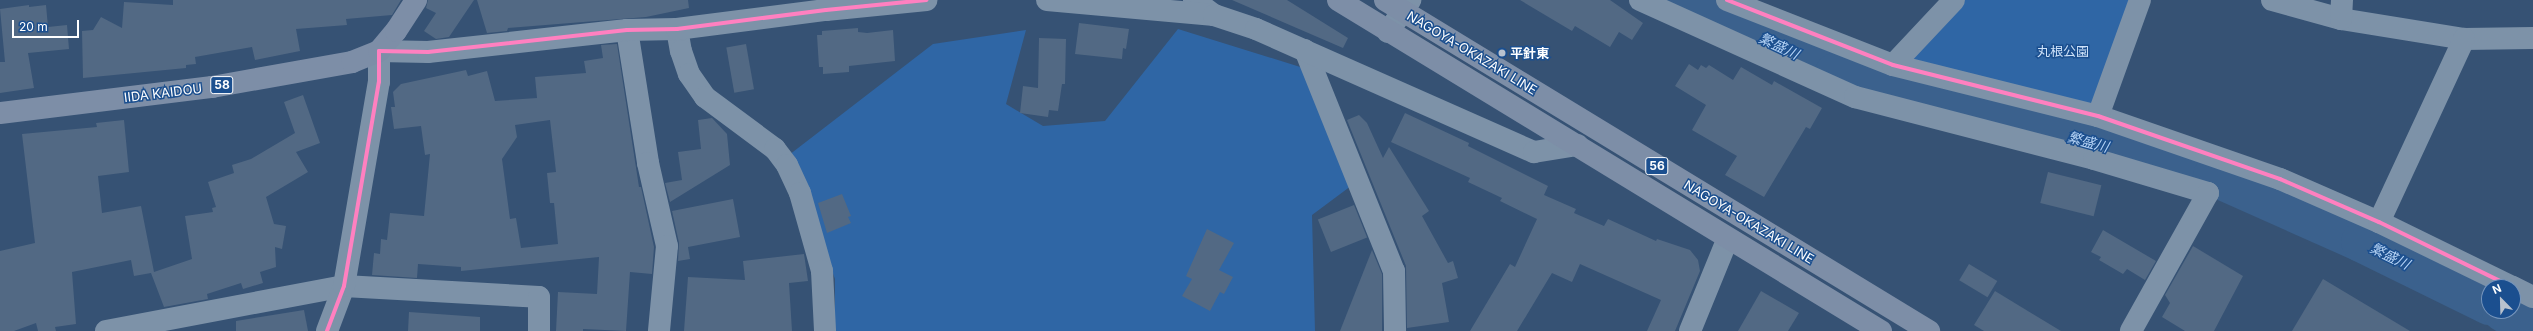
<!DOCTYPE html>
<html>
<head>
<meta charset="utf-8">
<style>
	body { margin:0 }
	#map { position:relative; width:2533px; height:331px; overflow:hidden; background:#365274; font-family:Inter,"Noto Sans JP",sans-serif }
	div>[style] { position:absolute }
	[style*='--x'] { left:calc(var(--x)*1px); top:calc(var(--y)*1px); width:calc(var(--w)*1px); rotate:calc(var(--a)*1deg) }
	.green>* { inset:0; background:#2f66a5 }
	.river>* { height:40px; margin:-20px; padding:0 20px; transform-origin:20px; border-radius:20px; background:#3b618d }
	.building>* { inset:0; background:#526984; transform-origin:0 0 }
	.minor>* { height:22px; margin:-11px; padding:0 11px; transform-origin:11px; border-radius:11px; background:#7d92a8 }
	.tertiary>* { height:22px; margin:-11px; padding:0 11px; transform-origin:11px; border-radius:11px; background:#7d92a8 }
	.primary>* { height:22px; margin:-11px; padding:0 11px; transform-origin:11px; border-radius:11px; background:#7d8ea7 }
	.cycleway>* { height:4px; margin:-2px; padding:0 2px; transform-origin:2px; border-radius:2px; background:#ff80c0 }
	.dots>* { width:11px; height:11px; translate:-50% -50%; box-sizing:border-box; border:2px solid #1b4f8f; border-radius:50% }
	span { translate:-50% -50%; white-space:nowrap; text-align:center; line-height:1.15; -webkit-text-stroke:3px #1b4f8f; paint-order:stroke }
	.shield-label span { padding:1px 3px; background:#1b4f8f; border:1px solid; border-radius:3px; -webkit-text-stroke-width:0 }
	.shield-label { font-size:12px; color:#fff; font-weight:700 }
	.park-label { font-size:13px; color:#cfe3fa }
	.street-label { font-size:13px; color:#fff }
	.poi-label { font-size:13px; color:#fff; font-weight:700 }
	.left { translate:0 -50%; text-align:left }
	.water-label { font-size:14px; color:#b5d3f5; font-style:italic }
	.north { position:absolute; left:2481px; top:279px; width:40px; height:40px; box-sizing:border-box; background:#1b4f8f; border:1px solid #7695bc; border-radius:50%; rotate:337deg; font-size:11px; font-weight:700; line-height:16px; text-align:center; color:#fff }
	.north::after { content:''; display:block; margin:auto; width:14px; height:18px; background:#b9c2ce; clip-path:polygon(50% 0,100% 100%,50% 72%,0 100%) }
	.scale { position:absolute; left:12px; top:20px; width:67px; height:18px; box-sizing:border-box; border:2px solid #fff; border-top:0; padding-left:5px; font-size:12px; line-height:14px; white-space:nowrap; color:#fff; -webkit-text-stroke:3px #1b4f8f; paint-order:stroke }
</style>
</head>
<body>
<div id="map">
	<div class="green">
		<i style="clip-path:polygon(1958px 0,2137px 0,2096px 111px,1899px 64px)"></i>
		<i style="clip-path:polygon(1178px 29px,1313px 71px,1359px 180px,1312px 215px,1315px 331px,835px 331px,835px 279px,817px 230px,776px 165px,933px 44px,1026px 30px,1006px 104px,1043px 126px,1105px 121px)"></i>
	</div>
	<div class="river">
		<i style="--x:1680;--y:0;--w:171;--a:25.2"></i>
		<i style="--x:1835;--y:73;--w:392;--a:15.2"></i>
		<i style="--x:2213;--y:176;--w:162;--a:24"></i>
		<i style="--x:2361;--y:242;--w:143;--a:26.2"></i>
		<i style="--x:2502;--y:311;--w:36;--a:32"></i>
	</div>
	<div class="building">
		<i style="clip-path:polygon(173px 0,401px 0,392px 15px,346px 19px,347px 25px,296px 29px,300px 51px,255px 60px,252px 47px,195px 57px,196px 64px,186px 65px,186px 68px,83px 78px,82px 31px,93px 30px,101px 17px,122px 28px,124px 2px,173px 5px)"></i>
		<i style="clip-path:polygon(428px 0,474px 0,449px 37px,436px 39px,424px 31px,436px 13px,426px 8px)"></i>
		<i style="clip-path:polygon(477px 0,688px 0,689px 8px,646px 17px,508px 28px,507px 31px,487px 33px)"></i>
		<i style="clip-path:polygon(1232px 0,1287px 0,1348px 38px,1343px 48px)"></i>
		<i style="clip-path:polygon(1520px 0,1610px 0,1643px 23px,1632px 40px,1619px 32px,1610px 47px,1575px 26px,1572px 31px)"></i>
		<i style="clip-path:polygon(29px 5px,29px 7px,46px 5px,48px 27px,67px 25px,69px 49px,28px 53px,34px 88px,0 93px,0 62px,5px 62px,0 9px)"></i>
		<i style="clip-path:polygon(1079px 23px,1129px 29px,1126px 49px,1123px 48px,1122px 59px,1075px 54px)"></i>
		<i style="clip-path:polygon(858px 28px,858px 32px,867px 33px,893px 30px,895px 61px,849px 66px,849px 72px,823px 74px,823px 67px,819px 67px,817px 35px,822px 35px,822px 31px)"></i>
		<i style="clip-path:polygon(1039px 38px,1066px 39px,1065px 84px,1062px 84px,1058px 111px,1049px 110px,1048px 117px,1020px 113px,1023px 86px,1038px 88px)"></i>
		<i style="clip-path:polygon(evenodd,617px 44px,639px 187px,641px 187px,654px 247px,652px 274px,630px 272px,626px 331px,583px 329px,583px 331px,556px 331px,558px 292px,597px 294px,599px 257px,461px 271px,461px 267px,418px 264px,417px 278px,372px 275px,374px 253px,380px 254px,381px 239px,387px 240px,390px 213px,424px 216px,430px 154px,425px 155px,421px 126px,394px 129px,391px 107px,395px 107px,393px 92px,401px 84px,466px 70px,468px 76px,487px 71px,495px 101px,537px 98px,535px 77px,586px 73px,584px 61px,603px 58px,601px 45px,617px 44px,550px 120px,556px 172px,547px 173px,550px 203px,554px 203px,558px 244px,521px 248px,516px 218px,510px 219px,502px 159px,517px 137px,515px 125px,550px 120px)"></i>
		<i style="left:746px;top:44px;width:46px;height:20px;rotate:80deg"></i>
		<i style="clip-path:polygon(1689px 64px,1698px 70px,1701px 65px,1706px 68px,1709px 65px,1733px 80px,1741px 67px,1772px 85px,1774px 81px,1822px 108px,1810px 129px,1806px 127px,1764px 197px,1725px 175px,1737px 156px,1692px 130px,1706px 105px,1675px 86px)"></i>
		<i style="clip-path:polygon(303px 95px,320px 143px,296px 152px,308px 172px,266px 197px,274px 224px,286px 226px,282px 249px,275px 247px,276px 267px,260px 272px,263px 283px,243px 289px,241px 283px,207px 294px,208px 299px,164px 307px,151px 273px,134px 276px,131px 260px,72px 272px,76px 324px,55px 327px,56px 331px,38px 331px,36px 323px,14px 331px,0 331px,0 251px,35px 243px,22px 134px,97px 127px,96px 123px,124px 120px,129px 172px,98px 176px,102px 213px,141px 206px,154px 272px,192px 259px,185px 216px,213px 212px,212px 208px,216px 207px,208px 182px,234px 173px,232px 165px,251px 159px,295px 133px,284px 102px)"></i>
		<i style="clip-path:polygon(1405px 113px,1469px 143px,1468px 146px,1548px 186px,1544px 195px,1576px 209px,1574px 213px,1604px 226px,1608px 219px,1656px 241px,1657px 239px,1690px 250px,1698px 260px,1700px 271px,1675px 331px,1647px 331px,1661px 300px,1580px 264px,1572px 282px,1552px 273px,1517px 331px,1470px 331px,1510px 264px,1515px 267px,1537px 219px,1500px 201px,1502px 198px,1468px 182px,1470px 178px,1391px 142px)"></i>
		<i style="clip-path:polygon(1359px 115px,1367px 123px,1383px 158px,1389px 147px,1429px 211px,1422px 216px,1448px 263px,1453px 261px,1458px 278px,1442px 283px,1449px 322px,1407px 328px,1406px 266px,1347px 120px)"></i>
		<i style="clip-path:polygon(712px 118px,727px 134px,730px 165px,670px 202px,665px 183px,682px 180px,678px 152px,701px 149px,698px 120px)"></i>
		<i style="left:2048px;top:172px;width:55px;height:32px;rotate:14deg"></i>
		<i style="clip-path:polygon(842px 194px,851px 216px,848px 217px,851px 223px,827px 233px,818px 203px)"></i>
		<i style="clip-path:polygon(733px 199px,740px 237px,688px 247px,690px 259px,678px 261px,679px 243px,672px 211px)"></i>
		<i style="left:1354px;top:205px;width:35px;height:39px;rotate:68deg"></i>
		<i style="clip-path:polygon(1207px 229px,1234px 243px,1219px 270px,1233px 277px,1224px 294px,1220px 292px,1210px 311px,1182px 296px,1192px 279px,1186px 276px)"></i>
		<i style="clip-path:polygon(2103px 230px,2156px 261px,2145px 280px,2127px 269px,2123px 274px,2099px 260px,2101px 257px,2091px 252px)"></i>
		<i style="clip-path:polygon(2193px 246px,2243px 276px,2214px 331px,2185px 331px,2162px 317px,2170px 303px,2165px 295px)"></i>
		<i style="clip-path:polygon(1372px 250px,1382px 274px,1382px 331px,1340px 331px)"></i>
		<i style="clip-path:polygon(804px 254px,808px 281px,789px 283px,792px 331px,684px 331px,688px 277px,745px 280px,743px 261px)"></i>
		<i style="left:1969px;top:264px;width:33px;height:19px;rotate:31deg"></i>
		<i style="clip-path:polygon(2323px 279px,2410px 331px,2292px 331px)"></i>
		<i style="clip-path:polygon(1761px 291px,1799px 313px,1788px 331px,1738px 331px)"></i>
		<i style="clip-path:polygon(1995px 291px,2061px 331px,1984px 331px,1974px 325px)"></i>
		<i style="clip-path:polygon(304px 310px,308px 331px,236px 331px,236px 321px)"></i>
		<i style="clip-path:polygon(409px 312px,480px 317px,480px 331px,408px 331px)"></i>
	</div>
	<div class="minor">
		<i style="--x:1194;--y:0;--w:25;--a:37"></i>
		<i style="--x:1640;--y:0;--w:236;--a:24.3"></i>
		<i style="--x:1855;--y:97;--w:247;--a:14.5"></i>
		<i style="--x:2094;--y:159;--w:119;--a:16.6"></i>
		<i style="--x:2208;--y:193;--w:158;--a:119.2"></i>
		<i style="--x:1727;--y:0;--w:178;--a:21.4"></i>
		<i style="--x:1893;--y:65;--w:211;--a:14"></i>
		<i style="--x:2098;--y:116;--w:193;--a:19.1"></i>
		<i style="--x:2280;--y:179;--w:108;--a:23.5"></i>
		<i style="--x:2379;--y:222;--w:148;--a:26"></i>
		<i style="--x:2272;--y:0;--w:72;--a:15.4"></i>
		<i style="--x:2341;--y:19;--w:125;--a:9.2"></i>
		<i style="--x:2464;--y:39;--w:69;--a:-0.8"></i>
		<i style="--x:2341;--y:19;--w:19;--a:-87"></i>
		<i style="--x:677;--y:29;--w:22;--a:80"></i>
		<i style="--x:681;--y:51;--w:24;--a:71"></i>
		<i style="--x:689;--y:74;--w:28;--a:55"></i>
		<i style="--x:705;--y:97;--w:87;--a:36.6"></i>
		<i style="--x:775;--y:149;--w:20;--a:53"></i>
		<i style="--x:787;--y:165;--w:31;--a:65"></i>
		<i style="--x:800;--y:193;--w:81;--a:74.2"></i>
		<i style="--x:822;--y:271;--w:60;--a:87.1"></i>
		<i style="--x:627;--y:30;--w:135;--a:81"></i>
		<i style="--x:648;--y:163;--w:85;--a:77.1"></i>
		<i style="--x:667;--y:246;--w:85;--a:95.4"></i>
		<i style="--x:1305;--y:50;--w:238;--a:68.1"></i>
		<i style="--x:1394;--y:271;--w:60;--a:89"></i>
		<i style="--x:1893;--y:65;--w:89;--a:-46.8"></i>
		<i style="--x:2098;--y:116;--w:123;--a:-70.1"></i>
		<i style="--x:2379;--y:222;--w:202;--a:-65.1"></i>
		<i style="--x:2513;--y:287;--w:22;--a:27"></i>
		<i style="--x:106;--y:331;--w:242;--a:-10.7"></i>
		<i style="--x:344;--y:286;--w:195;--a:3.2"></i>
		<i style="--x:539;--y:297;--w:34;--a:90"></i>
		<i style="--x:1690;--y:331;--w:100;--a:-67.8"></i>
	</div>
	<div class="tertiary">
		<i style="--x:1047;--y:0;--w:168;--a:5.1"></i>
		<i style="--x:1214;--y:15;--w:44;--a:18.4"></i>
		<i style="--x:1256;--y:29;--w:304;--a:23.9"></i>
		<i style="--x:1534;--y:152;--w:44;--a:-9.2"></i>
		<i style="--x:1388;--y:32;--w:39;--a:-55"></i>
		<i style="--x:327;--y:331;--w:48;--a:-69.3"></i>
		<i style="--x:344;--y:286;--w:207;--a:-80.3"></i>
		<i style="--x:379;--y:82;--w:31;--a:-90"></i>
		<i style="--x:379;--y:51;--w:49;--a:1.2"></i>
		<i style="--x:428;--y:52;--w:200;--a:-6.3"></i>
		<i style="--x:627;--y:30;--w:50;--a:-1.1"></i>
		<i style="--x:677;--y:29;--w:150;--a:-7.3"></i>
		<i style="--x:826;--y:10;--w:101;--a:-5.7"></i>
	</div>
	<div class="primary">
		<i style="--x:1338;--y:0;--w:636;--a:31.37"></i>
		<i style="--x:1385;--y:0;--w:637;--a:31.32"></i>
		<i style="--x:0;--y:113;--w:214;--a:-7"></i>
		<i style="--x:212;--y:87;--w:142;--a:-10.1"></i>
		<i style="--x:352;--y:62;--w:29;--a:-22"></i>
		<i style="--x:379;--y:51;--w:26;--a:-50"></i>
		<i style="--x:396;--y:31;--w:37;--a:-57"></i>
	</div>
	<div class="cycleway">
		<i style="--x:1727;--y:0;--w:178;--a:21.4"></i>
		<i style="--x:1893;--y:65;--w:211;--a:14"></i>
		<i style="--x:2098;--y:116;--w:193;--a:19.1"></i>
		<i style="--x:2280;--y:179;--w:108;--a:23.5"></i>
		<i style="--x:2379;--y:222;--w:148;--a:26"></i>
		<i style="--x:327;--y:331;--w:48;--a:-69.3"></i>
		<i style="--x:344;--y:286;--w:207;--a:-80.3"></i>
		<i style="--x:379;--y:82;--w:31;--a:-90"></i>
		<i style="--x:379;--y:51;--w:49;--a:1.2"></i>
		<i style="--x:428;--y:52;--w:200;--a:-6.3"></i>
		<i style="--x:627;--y:30;--w:50;--a:-1.1"></i>
		<i style="--x:677;--y:29;--w:150;--a:-7.3"></i>
		<i style="--x:826;--y:10;--w:101;--a:-5.7"></i>
	</div>
	<div class="dots">
		<i style="left:1502px;top:53px;background:#b9c2ce"></i>
	</div>
	<div class="shield-label">
		<span style="left:222px;top:85px">58</span>
		<span style="left:1657px;top:166px">56</span>
	</div>
	<div class="park-label">
		<span style="left:2063px;top:51px">丸根公園</span>
	</div>
	<div class="street-label">
		<span style="left:1472px;top:53px;rotate:31deg">NAGOYA-OKAZAKI LINE</span>
		<span style="left:163px;top:93px;rotate:-7deg">IIDA KAIDOU</span>
		<span style="left:1749px;top:222px;rotate:31deg">NAGOYA-OKAZAKI LINE</span>
	</div>
	<div class="poi-label">
		<span class="left" style="left:1510px;top:53px">平針東</span>
	</div>
	<div class="water-label">
		<span style="left:1779px;top:46px;rotate:25deg">繁盛川</span>
		<span style="left:2088px;top:142px;rotate:15deg">繁盛川</span>
		<span style="left:2390px;top:256px;rotate:26deg">繁盛川</span>
	</div>
	<div class="north">N</div>
	<div class="scale">20 m</div>
</div>
</body>
</html>
